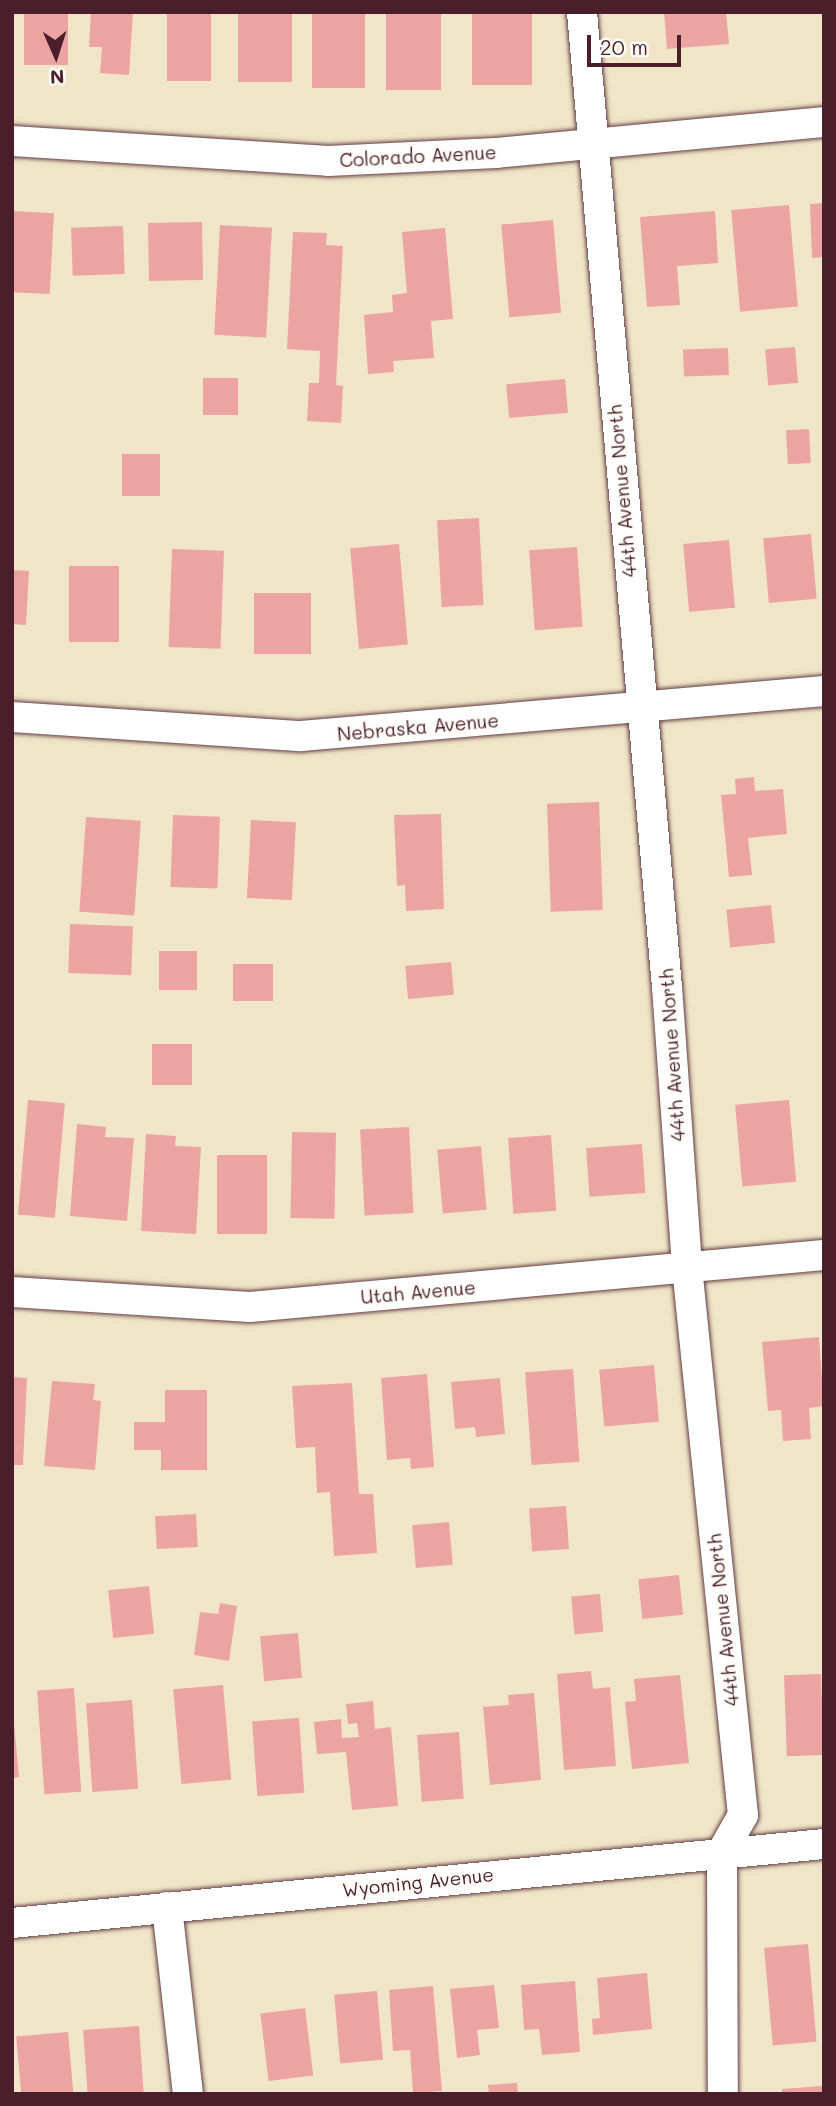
<!DOCTYPE html>
<html>
<head>
<meta charset="utf-8">
<style>
	body { margin:0 }
	#map { position:relative; width:836px; height:2106px; overflow:hidden; background:#f0e5c8; font-family:Mali,sans-serif }
	div>[style] { position:absolute }
	[style*='--x'] { left:calc(var(--x)*1px); top:calc(var(--y)*1px); width:calc(var(--w)*1px); rotate:calc(var(--a)*1deg) }
	.building>* { inset:0; background:#eca4a3; transform-origin:0 0 }
	.roads { filter:drop-shadow(0 0 2px #633d43) drop-shadow(0 0 2px #633d43) }
	.minor>* { height:30px; margin:-15px; padding:0 15px; transform-origin:15px; border-radius:15px; background:#fff }
	span { translate:-50% -50%; white-space:nowrap; text-align:center; line-height:1.15; -webkit-text-stroke:6px #fdfcf7; paint-order:stroke }
	.street-label { font-size:19px; color:#4a1f2b }
	.frame { position:absolute; inset:0; border:14px solid #4a1f2b; pointer-events:none }
	.north { position:absolute; left:21px; top:21px; width:70px; height:70px; -webkit-text-stroke:5px #fdfcf7; paint-order:stroke; rotate:177deg; font-size:19px; font-weight:700; line-height:28px; text-align:center; color:#4a1f2b }
	.north::after { content:''; display:block; margin:auto; width:24px; height:32px; background:#4a1f2b; clip-path:polygon(50% 0,100% 100%,50% 72%,0 100%) }
	.scale { position:absolute; left:587px; top:35px; width:94px; height:32px; box-sizing:border-box; border:4px solid #4a1f2b; border-top:0; padding-left:9px; font-size:21px; line-height:24px; white-space:nowrap; color:#4a1f2b; -webkit-text-stroke:5px #fdfcf7; paint-order:stroke }
</style>
</head>
<body>
<div id="map">
	<div class="building">
		<i style="left:24px;top:12px;width:44px;height:53px"></i>
		<i style="clip-path:polygon(91px 12px,133px 12px,129px 75px,100px 73px,102px 47px,89px 47px)"></i>
		<i style="left:167px;top:12px;width:44px;height:69px"></i>
		<i style="left:238px;top:12px;width:54px;height:70px"></i>
		<i style="left:312px;top:12px;width:53px;height:76px"></i>
		<i style="left:386px;top:12px;width:55px;height:78px"></i>
		<i style="left:472px;top:12px;width:60px;height:73px"></i>
		<i style="clip-path:polygon(664px 12px,726px 12px,729px 44px,667px 49px)"></i>
		<i style="clip-path:polygon(824px 203px,824px 257px,812px 258px,810px 204px)"></i>
		<i style="left:789px;top:205px;width:102px;height:58px;rotate:85deg"></i>
		<i style="left:12px;top:211px;width:42px;height:81px;rotate:3deg"></i>
		<i style="clip-path:polygon(715px 211px,718px 263px,677px 266px,680px 305px,647px 307px,640px 217px)"></i>
		<i style="left:553px;top:220px;width:93px;height:52px;rotate:85deg"></i>
		<i style="left:202px;top:222px;width:58px;height:54px;rotate:89deg"></i>
		<i style="left:220px;top:225px;width:52px;height:110px;rotate:3deg"></i>
		<i style="left:123px;top:226px;width:48px;height:52px;rotate:88deg"></i>
		<i style="clip-path:polygon(445px 228px,453px 319px,431px 321px,434px 358px,393px 361px,394px 372px,368px 374px,364px 315px,393px 312px,392px 295px,407px 293px,402px 232px)"></i>
		<i style="clip-path:polygon(293px 232px,327px 233px,326px 245px,343px 246px,336px 385px,343px 386px,341px 423px,307px 421px,309px 383px,319px 383px,320px 351px,287px 349px)"></i>
		<i style="left:795px;top:347px;width:36px;height:30px;rotate:85deg"></i>
		<i style="left:728px;top:348px;width:27px;height:45px;rotate:88deg"></i>
		<i style="left:203px;top:378px;width:35px;height:37px"></i>
		<i style="left:565px;top:379px;width:34px;height:59px;rotate:85deg"></i>
		<i style="left:809px;top:429px;width:34px;height:23px;rotate:87deg"></i>
		<i style="left:122px;top:454px;width:38px;height:42px"></i>
		<i style="left:479px;top:518px;width:87px;height:42px;rotate:87deg"></i>
		<i style="left:811px;top:534px;width:65px;height:48px;rotate:85deg"></i>
		<i style="left:729px;top:540px;width:68px;height:46px;rotate:85deg"></i>
		<i style="left:399px;top:544px;width:101px;height:49px;rotate:85deg"></i>
		<i style="left:577px;top:547px;width:80px;height:48px;rotate:86deg"></i>
		<i style="left:172px;top:549px;width:52px;height:98px;rotate:2deg"></i>
		<i style="left:69px;top:566px;width:50px;height:76px"></i>
		<i style="clip-path:polygon(12px 570px,29px 571px,26px 625px,12px 624px)"></i>
		<i style="left:254px;top:593px;width:57px;height:61px"></i>
		<i style="clip-path:polygon(754px 777px,755px 791px,783px 789px,787px 834px,748px 838px,752px 875px,729px 877px,721px 795px,736px 794px,735px 779px)"></i>
		<i style="left:599px;top:802px;width:108px;height:52px;rotate:88deg"></i>
		<i style="clip-path:polygon(441px 814px,444px 909px,406px 911px,405px 885px,397px 886px,394px 815px)"></i>
		<i style="left:173px;top:815px;width:47px;height:72px;rotate:2deg"></i>
		<i style="left:86px;top:817px;width:55px;height:95px;rotate:4deg"></i>
		<i style="left:251px;top:820px;width:45px;height:78px;rotate:3deg"></i>
		<i style="left:771px;top:905px;width:38px;height:45px;rotate:84deg"></i>
		<i style="left:70px;top:924px;width:63px;height:49px;rotate:2deg"></i>
		<i style="left:159px;top:951px;width:38px;height:39px"></i>
		<i style="left:451px;top:962px;width:33px;height:46px;rotate:85deg"></i>
		<i style="left:233px;top:964px;width:40px;height:37px"></i>
		<i style="left:152px;top:1044px;width:40px;height:41px"></i>
		<i style="left:28px;top:1100px;width:37px;height:115px;rotate:5deg"></i>
		<i style="left:789px;top:1100px;width:82px;height:54px;rotate:85deg"></i>
		<i style="clip-path:polygon(77px 1124px,106px 1127px,105px 1137px,134px 1138px,127px 1221px,70px 1216px)"></i>
		<i style="left:409px;top:1127px;width:86px;height:49px;rotate:87deg"></i>
		<i style="left:292px;top:1132px;width:44px;height:86px;rotate:1deg"></i>
		<i style="clip-path:polygon(146px 1134px,176px 1136px,175px 1146px,201px 1147px,196px 1234px,141px 1231px)"></i>
		<i style="left:551px;top:1135px;width:76px;height:43px;rotate:86deg"></i>
		<i style="left:642px;top:1144px;width:49px;height:56px;rotate:86deg"></i>
		<i style="left:481px;top:1146px;width:64px;height:44px;rotate:85deg"></i>
		<i style="left:217px;top:1155px;width:50px;height:79px"></i>
		<i style="clip-path:polygon(819px 1337px,824px 1406px,809px 1408px,811px 1439px,783px 1441px,781px 1410px,768px 1411px,762px 1342px)"></i>
		<i style="left:654px;top:1365px;width:57px;height:55px;rotate:85deg"></i>
		<i style="left:573px;top:1369px;width:93px;height:48px;rotate:86deg"></i>
		<i style="clip-path:polygon(427px 1374px,434px 1467px,411px 1469px,410px 1458px,387px 1460px,381px 1378px)"></i>
		<i style="clip-path:polygon(12px 1377px,27px 1378px,23px 1465px,12px 1465px)"></i>
		<i style="clip-path:polygon(500px 1378px,505px 1434px,476px 1437px,475px 1427px,455px 1429px,451px 1382px)"></i>
		<i style="clip-path:polygon(52px 1381px,95px 1384px,93px 1400px,101px 1401px,95px 1470px,44px 1466px)"></i>
		<i style="clip-path:polygon(352px 1383px,359px 1494px,373px 1494px,377px 1553px,334px 1556px,330px 1492px,317px 1493px,315px 1447px,296px 1448px,292px 1386px)"></i>
		<i style="clip-path:polygon(165px 1390px,207px 1390px,207px 1470px,161px 1470px,161px 1450px,134px 1450px,134px 1422px,165px 1422px)"></i>
		<i style="left:566px;top:1506px;width:43px;height:37px;rotate:86deg"></i>
		<i style="left:196px;top:1514px;width:33px;height:41px;rotate:87deg"></i>
		<i style="left:449px;top:1522px;width:43px;height:37px;rotate:85deg"></i>
		<i style="left:679px;top:1575px;width:40px;height:41px;rotate:84deg"></i>
		<i style="left:149px;top:1586px;width:48px;height:41px;rotate:84deg"></i>
		<i style="left:600px;top:1594px;width:38px;height:29px;rotate:85deg"></i>
		<i style="clip-path:polygon(220px 1603px,237px 1606px,229px 1661px,194px 1655px,200px 1612px,218px 1614px)"></i>
		<i style="left:298px;top:1633px;width:45px;height:38px;rotate:85deg"></i>
		<i style="clip-path:polygon(591px 1671px,593px 1689px,610px 1687px,616px 1766px,564px 1770px,557px 1674px)"></i>
		<i style="left:821px;top:1674px;width:81px;height:37px;rotate:88deg"></i>
		<i style="clip-path:polygon(680px 1675px,689px 1763px,632px 1769px,625px 1702px,636px 1701px,634px 1679px)"></i>
		<i style="left:223px;top:1685px;width:95px;height:50px;rotate:85deg"></i>
		<i style="left:74px;top:1688px;width:104px;height:37px;rotate:86deg"></i>
		<i style="clip-path:polygon(534px 1693px,541px 1780px,490px 1785px,483px 1707px,509px 1705px,508px 1695px)"></i>
		<i style="left:132px;top:1700px;width:89px;height:46px;rotate:86deg"></i>
		<i style="clip-path:polygon(373px 1701px,375px 1729px,391px 1727px,398px 1806px,352px 1810px,346px 1752px,317px 1754px,314px 1722px,341px 1719px,342px 1738px,359px 1737px,357px 1723px,348px 1724px,346px 1704px)"></i>
		<i style="left:299px;top:1718px;width:75px;height:47px;rotate:86deg"></i>
		<i style="clip-path:polygon(14px 1723px,19px 1777px,12px 1778px,12px 1724px)"></i>
		<i style="left:459px;top:1732px;width:67px;height:42px;rotate:86deg"></i>
		<i style="left:808px;top:1944px;width:98px;height:44px;rotate:85deg"></i>
		<i style="clip-path:polygon(647px 1973px,652px 2029px,593px 2035px,592px 2019px,600px 2018px,597px 1978px)"></i>
		<i style="clip-path:polygon(575px 1981px,580px 2052px,542px 2055px,539px 2029px,524px 2030px,521px 1985px)"></i>
		<i style="clip-path:polygon(494px 1985px,499px 2028px,477px 2030px,480px 2055px,457px 2058px,450px 1989px)"></i>
		<i style="clip-path:polygon(433px 1986px,442px 2091px,413px 2093px,410px 2050px,393px 2051px,389px 1990px)"></i>
		<i style="left:377px;top:1991px;width:69px;height:43px;rotate:85deg"></i>
		<i style="left:305px;top:2008px;width:68px;height:45px;rotate:83deg"></i>
		<i style="left:139px;top:2026px;width:68px;height:56px;rotate:86deg"></i>
		<i style="left:68px;top:2032px;width:62px;height:52px;rotate:85deg"></i>
		<i style="clip-path:polygon(517px 2083px,518px 2094px,489px 2094px,488px 2085px)"></i>
		<i style="clip-path:polygon(822px 2086px,823px 2094px,782px 2094px,782px 2089px)"></i>
	</div>
	<div class="roads">
		<div class="minor">
			<i style="--x:582;--y:12;--w:979;--a:85.02"></i>
			<i style="--x:667;--y:987;--w:281;--a:85.9"></i>
			<i style="--x:687;--y:1267;--w:551;--a:84.17"></i>
			<i style="--x:743;--y:1815;--w:43;--a:119.6"></i>
			<i style="--x:722;--y:1852;--w:242;--a:89.8"></i>
			<i style="--x:12;--y:141;--w:317;--a:3.6"></i>
			<i style="--x:328;--y:161;--w:168;--a:-2.7"></i>
			<i style="--x:496;--y:153;--w:329;--a:-5.4"></i>
			<i style="--x:12;--y:717;--w:290;--a:3.8"></i>
			<i style="--x:301;--y:736;--w:525;--a:-4.92"></i>
			<i style="--x:12;--y:1292;--w:238;--a:3.6"></i>
			<i style="--x:250;--y:1307;--w:576;--a:-5.18"></i>
			<i style="--x:167;--y:1907;--w:188;--a:83.6"></i>
			<i style="--x:12;--y:1923;--w:816;--a:-5.56"></i>
		</div>
	</div>
	<div class="street-label">
		<span style="left:418px;top:156px;rotate:-3deg">Colorado Avenue</span>
		<span style="left:622px;top:491px;rotate:-95deg">44th Avenue North</span>
		<span style="left:418px;top:727px;rotate:-5deg">Nebraska Avenue</span>
		<span style="left:672px;top:1055px;rotate:-94deg">44th Avenue North</span>
		<span style="left:418px;top:1292px;rotate:-5deg">Utah Avenue</span>
		<span style="left:723px;top:1620px;rotate:-96deg">44th Avenue North</span>
		<span style="left:418px;top:1882px;rotate:-6deg">Wyoming Avenue</span>
	</div>
	<div class="frame"></div>
	<div class="north">N</div>
	<div class="scale">20 m</div>
</div>
</body>
</html>
